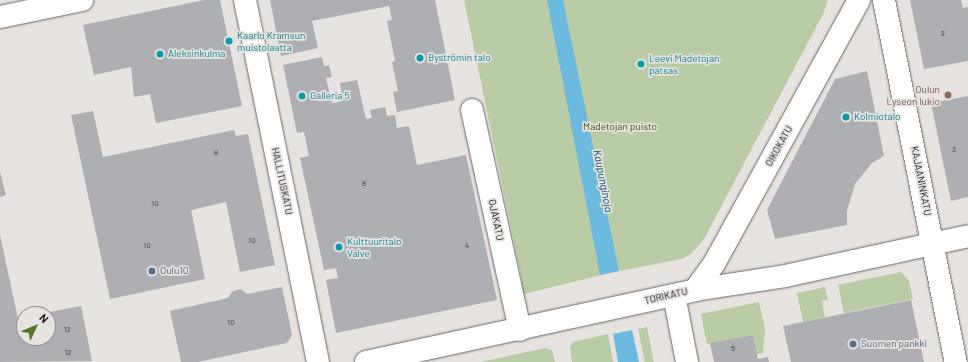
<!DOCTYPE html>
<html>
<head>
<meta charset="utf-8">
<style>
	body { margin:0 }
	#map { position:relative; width:968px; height:362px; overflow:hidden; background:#e6e3e1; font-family:Barlow,sans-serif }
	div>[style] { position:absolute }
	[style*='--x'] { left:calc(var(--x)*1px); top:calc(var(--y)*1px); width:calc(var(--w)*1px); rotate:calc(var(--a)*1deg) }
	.green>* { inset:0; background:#bacca5; transform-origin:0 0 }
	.water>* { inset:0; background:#6cbbde }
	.building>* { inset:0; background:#aeafb2 }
	.roads { filter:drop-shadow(0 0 1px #6a6765) drop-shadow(0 0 1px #6a6765) }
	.minor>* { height:22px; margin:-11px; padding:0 11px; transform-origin:11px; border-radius:11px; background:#fff }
	.major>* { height:22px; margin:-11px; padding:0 11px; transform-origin:11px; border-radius:11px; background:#fff }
	.dots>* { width:11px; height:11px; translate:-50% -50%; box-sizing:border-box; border:2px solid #e6e3e1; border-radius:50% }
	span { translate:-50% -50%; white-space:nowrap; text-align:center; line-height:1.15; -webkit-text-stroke:3.5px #e6e3e1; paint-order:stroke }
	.number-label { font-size:8px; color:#3f3e3e }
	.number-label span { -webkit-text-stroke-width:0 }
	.culture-label { font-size:10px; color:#0d838f }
	.left { translate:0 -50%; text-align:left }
	.education-label { font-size:10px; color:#785e54 }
	.right { translate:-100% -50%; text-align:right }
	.park-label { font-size:10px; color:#354e05 }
	.street-label { font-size:10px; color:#1a1818 }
	.service-label { font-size:10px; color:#4e5e75 }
	.water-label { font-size:11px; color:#0d5068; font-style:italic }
	.north { position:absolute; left:16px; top:306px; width:40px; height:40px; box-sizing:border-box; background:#e6e3e1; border:1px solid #949291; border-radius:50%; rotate:46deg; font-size:11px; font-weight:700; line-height:16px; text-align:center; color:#1a1818 }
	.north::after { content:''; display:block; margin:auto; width:14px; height:18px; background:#57752a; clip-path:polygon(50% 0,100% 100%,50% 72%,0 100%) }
</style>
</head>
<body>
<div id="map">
	<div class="green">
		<i style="clip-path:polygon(464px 0,828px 0,823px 14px,704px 239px,690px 255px,681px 259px,610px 273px,520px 295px,516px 283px,522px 281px)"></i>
		<i style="clip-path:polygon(901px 272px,909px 281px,913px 299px,844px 313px,838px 285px)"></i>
		<i style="clip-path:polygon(825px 287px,828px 300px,822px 301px,825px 317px,803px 322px,797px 293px)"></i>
		<i style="clip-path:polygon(759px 302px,765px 329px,763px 353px,757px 354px,753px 335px,707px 344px,701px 314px)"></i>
		<i style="left:647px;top:327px;width:36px;height:9px;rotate:79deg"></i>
		<i style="clip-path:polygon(608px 334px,613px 362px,572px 362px,570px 347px,573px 342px)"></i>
		<i style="clip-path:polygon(546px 348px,552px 351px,555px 362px,480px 362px)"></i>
	</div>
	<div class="water">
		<i style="clip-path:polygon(547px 0,563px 0,619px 271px,600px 275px)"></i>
		<i style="clip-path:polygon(632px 330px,639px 362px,618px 362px,613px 334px)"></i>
	</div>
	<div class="building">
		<i style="clip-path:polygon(204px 0,220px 0,242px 106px,156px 123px,150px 94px,134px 97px,131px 67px,94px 75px,83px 25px)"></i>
		<i style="clip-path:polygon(270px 0,435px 0,455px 100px,397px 112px,393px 92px,398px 91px,392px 62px,395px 61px,387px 21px,392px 20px,389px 6px,312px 21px,318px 48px,281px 56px)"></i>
		<i style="clip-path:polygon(910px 0,961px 0,963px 8px,968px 7px,968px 61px,924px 69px)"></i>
		<i style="clip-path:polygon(322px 57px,324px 66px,329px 65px,332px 77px,326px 78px,332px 103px,343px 101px,340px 83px,357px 80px,366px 119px,372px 118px,370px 110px,385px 107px,387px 116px,395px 115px,397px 128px,409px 126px,417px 165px,466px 155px,497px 300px,336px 333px,326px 280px,338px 278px,336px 268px,324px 270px,300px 158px,309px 156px,304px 132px,297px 133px,283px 65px)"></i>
		<i style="clip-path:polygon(867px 71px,884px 156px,872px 163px,855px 184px,847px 211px,847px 225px,775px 239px,767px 210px,835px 79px)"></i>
		<i style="clip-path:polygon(968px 96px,968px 197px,951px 201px,931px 103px)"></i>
		<i style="clip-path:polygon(93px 111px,103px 157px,234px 130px,236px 136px,248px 134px,275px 265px,240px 272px,226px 202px,191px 210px,205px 279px,110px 299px,71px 115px)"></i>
		<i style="clip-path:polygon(0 172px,6px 195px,0 197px)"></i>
		<i style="clip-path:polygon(0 235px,18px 319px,24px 318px,24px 338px,48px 338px,48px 314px,45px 313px,81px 306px,92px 361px,0 362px)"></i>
		<i style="clip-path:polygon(282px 287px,292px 335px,287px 343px,198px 362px,181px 362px,170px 311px,228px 298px,233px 291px,241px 289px,247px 294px)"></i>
		<i style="clip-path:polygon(911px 300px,924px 362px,791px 362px,783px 326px)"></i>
		<i style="clip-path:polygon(753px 335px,758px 359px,768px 357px,769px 362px,714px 362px,710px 343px)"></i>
	</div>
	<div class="roads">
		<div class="minor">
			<i style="--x:245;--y:0;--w:369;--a:78.6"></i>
			<i style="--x:472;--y:110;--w:225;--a:77.7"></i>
			<i style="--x:695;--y:290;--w:34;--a:-54"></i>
			<i style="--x:715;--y:262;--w:299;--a:-61.2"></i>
			<i style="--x:674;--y:295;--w:68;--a:79"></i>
			<i style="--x:366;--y:362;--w:337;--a:-12.3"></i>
			<i style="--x:695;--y:290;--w:91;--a:-8.8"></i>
			<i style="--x:785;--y:276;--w:187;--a:-12.3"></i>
		</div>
		<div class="major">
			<i style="--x:884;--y:0;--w:369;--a:78.8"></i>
			<i style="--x:0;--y:17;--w:84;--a:-11.7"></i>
		</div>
	</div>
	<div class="dots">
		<i style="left:229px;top:41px;background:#0f9aa8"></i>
		<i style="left:160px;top:54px;background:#0f9aa8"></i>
		<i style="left:420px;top:58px;background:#0f9aa8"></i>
		<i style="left:641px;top:64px;background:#0f9aa8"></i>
		<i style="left:948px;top:95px;background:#8d6e63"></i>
		<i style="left:302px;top:96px;background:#0f9aa8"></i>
		<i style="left:846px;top:117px;background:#0f9aa8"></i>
		<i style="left:339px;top:247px;background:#0f9aa8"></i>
		<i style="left:152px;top:271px;background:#5c6f8a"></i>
		<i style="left:853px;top:344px;background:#5c6f8a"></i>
	</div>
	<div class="number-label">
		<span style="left:943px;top:34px">2</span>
		<span style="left:954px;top:150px">3</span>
		<span style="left:216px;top:153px">8</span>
		<span style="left:364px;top:184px">8</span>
		<span style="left:155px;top:204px">10</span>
		<span style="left:252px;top:241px">10</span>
		<span style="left:147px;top:246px">10</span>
		<span style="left:467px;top:246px">4</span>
		<span style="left:231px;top:323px">10</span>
		<span style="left:67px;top:330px">12</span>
		<span style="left:733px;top:349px">5</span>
		<span style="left:68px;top:353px">12</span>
	</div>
	<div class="culture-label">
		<span class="left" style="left:237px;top:41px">Kaarlo Kramsun<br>muistolaatta</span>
		<span class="left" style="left:168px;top:54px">Aleksinkulma</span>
		<span class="left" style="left:428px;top:58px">Byströmin talo</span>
		<span class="left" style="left:649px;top:64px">Leevi Madetojan<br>patsas</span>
		<span class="left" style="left:310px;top:96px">Galleria 5</span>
		<span class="left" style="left:854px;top:117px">Kolmiotalo</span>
		<span class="left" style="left:347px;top:247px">Kulttuuritalo<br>Valve</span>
	</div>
	<div class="education-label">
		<span class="right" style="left:940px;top:95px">Oulun<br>Lyseon lukio</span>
	</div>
	<div class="park-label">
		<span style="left:620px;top:127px">Madetojan puisto</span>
	</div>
	<div class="street-label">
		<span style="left:779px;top:146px;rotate:-61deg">OIKOKATU</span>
		<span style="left:282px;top:181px;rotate:78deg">HALLITUSKATU</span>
		<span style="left:921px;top:181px;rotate:79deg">KAJAANINKATU</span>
		<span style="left:496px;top:220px;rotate:78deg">OJAKATU</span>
		<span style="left:666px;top:296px;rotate:-13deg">TORIKATU</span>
	</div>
	<div class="service-label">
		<span class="left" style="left:160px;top:271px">Oulu10</span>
		<span class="left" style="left:861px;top:344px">Suomen pankki</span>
	</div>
	<div class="water-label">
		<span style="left:603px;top:181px;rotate:79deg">Kaupunginoja</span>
	</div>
	<div class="north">N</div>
</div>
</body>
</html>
